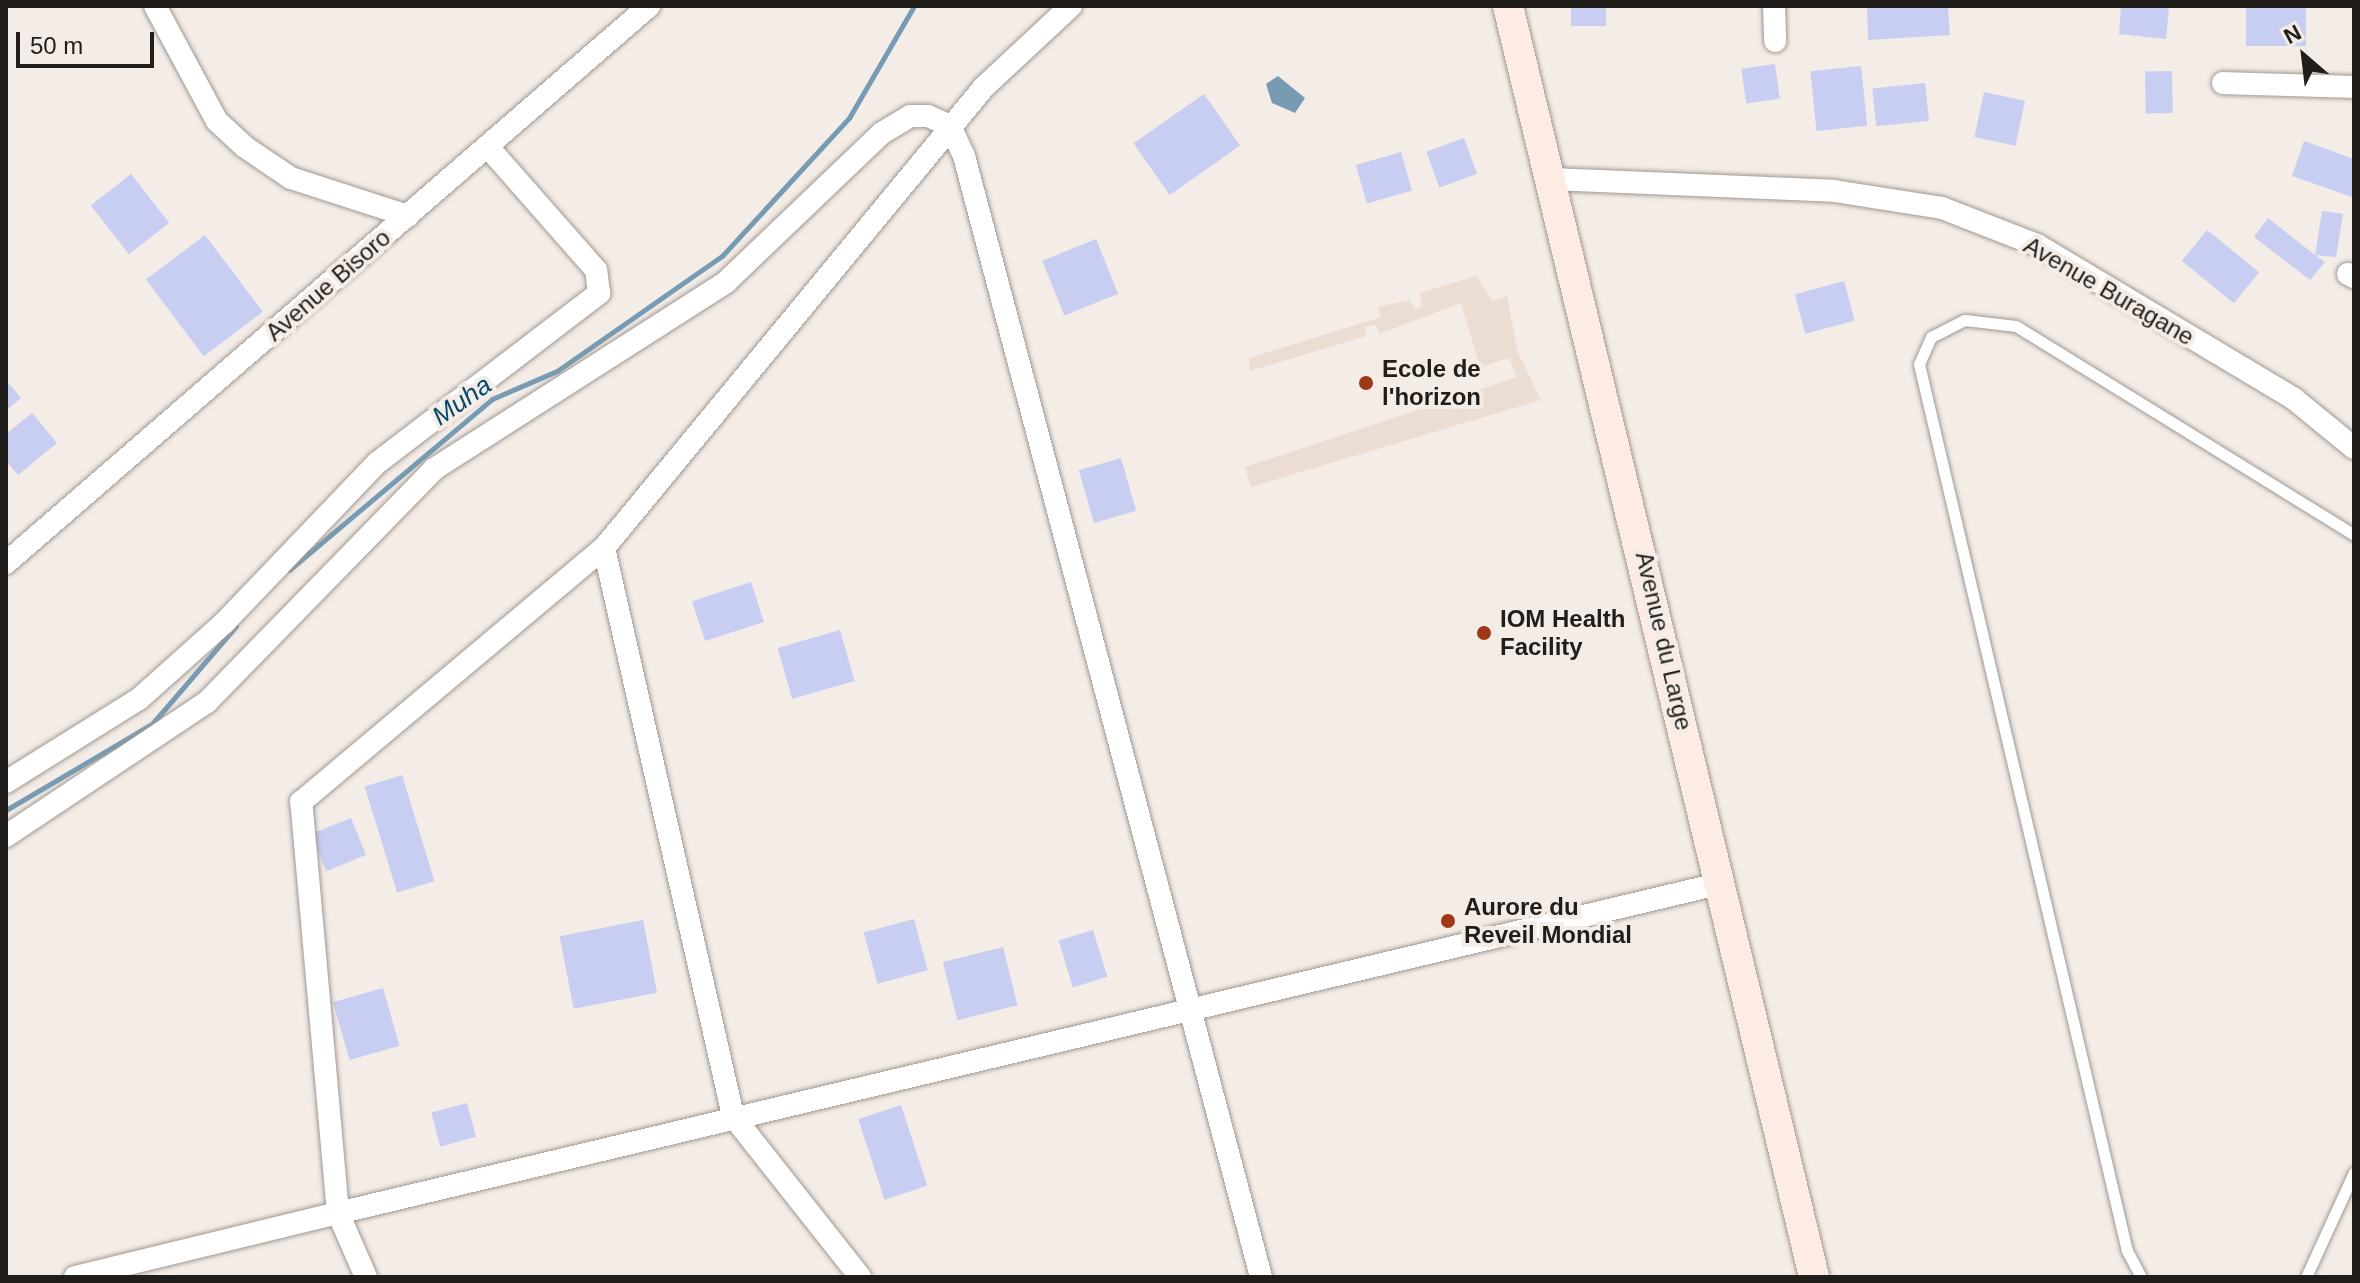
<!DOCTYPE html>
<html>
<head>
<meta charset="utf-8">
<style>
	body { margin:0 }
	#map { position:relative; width:2360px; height:1283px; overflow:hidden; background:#f4ece6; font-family:Arial,sans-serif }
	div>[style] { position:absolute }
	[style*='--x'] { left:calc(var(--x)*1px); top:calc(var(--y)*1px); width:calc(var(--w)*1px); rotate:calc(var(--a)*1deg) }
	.built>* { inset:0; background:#ecddd3 }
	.water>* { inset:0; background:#779bb2 }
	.stream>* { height:5px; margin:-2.5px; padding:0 2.5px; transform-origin:2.5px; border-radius:2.5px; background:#779bb2 }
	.building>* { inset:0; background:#c8cdf2; transform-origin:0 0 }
	.roads { filter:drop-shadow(0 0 2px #9f9893) drop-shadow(0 0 2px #9f9893) }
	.lane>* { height:11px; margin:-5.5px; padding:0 5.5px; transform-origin:5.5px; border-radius:5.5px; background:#fff }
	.street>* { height:22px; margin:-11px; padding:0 11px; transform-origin:11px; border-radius:11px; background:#fff }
	.secondary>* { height:30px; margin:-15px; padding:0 15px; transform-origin:15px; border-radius:15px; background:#fdece4 }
	.dots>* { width:22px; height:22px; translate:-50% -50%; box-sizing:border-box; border:4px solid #f4ece6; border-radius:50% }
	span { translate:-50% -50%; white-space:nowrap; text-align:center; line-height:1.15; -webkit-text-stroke:8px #f4ece6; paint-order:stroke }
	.street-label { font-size:24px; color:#201d1b }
	.poi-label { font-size:24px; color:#201d1b; font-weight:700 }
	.left { translate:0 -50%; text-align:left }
	.water-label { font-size:26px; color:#034a6b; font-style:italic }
	.frame { position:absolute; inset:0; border:8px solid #201d1b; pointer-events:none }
	.north { position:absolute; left:2264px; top:16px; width:80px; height:80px; -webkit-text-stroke:6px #f4ece6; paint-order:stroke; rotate:332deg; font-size:22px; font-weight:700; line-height:32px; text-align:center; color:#201d1b }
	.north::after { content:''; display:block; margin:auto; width:28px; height:36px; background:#201d1b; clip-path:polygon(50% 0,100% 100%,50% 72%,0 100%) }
	.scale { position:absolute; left:16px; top:32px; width:138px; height:36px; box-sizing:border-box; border:4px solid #201d1b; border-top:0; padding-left:10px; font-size:24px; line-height:28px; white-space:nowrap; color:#201d1b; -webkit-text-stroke:6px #f4ece6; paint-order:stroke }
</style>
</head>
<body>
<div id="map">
	<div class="built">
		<i style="clip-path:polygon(1476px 276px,1492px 301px,1507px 296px,1518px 353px,1541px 400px,1251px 487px,1245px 467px,1517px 377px,1509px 358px,1480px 367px,1461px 303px,1379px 334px,1376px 325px,1365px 327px,1366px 336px,1250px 371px,1249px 358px,1381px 317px,1378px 307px,1409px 300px,1415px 309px,1422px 306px,1420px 293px)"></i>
	</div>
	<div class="water">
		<i style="clip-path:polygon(1278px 76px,1305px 98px,1295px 113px,1272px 103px,1266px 84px)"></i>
	</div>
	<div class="stream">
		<i style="--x:289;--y:570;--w:265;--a:-40.1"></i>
		<i style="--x:492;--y:399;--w:71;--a:-23.3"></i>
		<i style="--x:557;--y:371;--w:201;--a:-34.9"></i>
		<i style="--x:722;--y:256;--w:188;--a:-47.4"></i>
		<i style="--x:849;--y:118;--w:129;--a:-59.9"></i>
		<i style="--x:6;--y:810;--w:169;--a:-30.5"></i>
		<i style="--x:152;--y:724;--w:129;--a:-49.4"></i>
	</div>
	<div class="building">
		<i style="left:1571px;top:6px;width:35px;height:20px"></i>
		<i style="clip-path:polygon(1867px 6px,1948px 6px,1950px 35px,1868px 40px)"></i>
		<i style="clip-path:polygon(2121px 6px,2169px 6px,2166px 39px,2119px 34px)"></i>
		<i style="left:2246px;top:6px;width:60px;height:40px"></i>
		<i style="left:1775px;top:64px;width:35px;height:34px;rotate:82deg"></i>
		<i style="left:1861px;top:66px;width:60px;height:51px;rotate:84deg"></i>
		<i style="left:2172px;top:71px;width:42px;height:27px;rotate:89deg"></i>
		<i style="left:1925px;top:83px;width:38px;height:53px;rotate:84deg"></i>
		<i style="left:1984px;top:92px;width:42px;height:46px;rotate:12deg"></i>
		<i style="left:1204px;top:94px;width:63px;height:86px;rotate:55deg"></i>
		<i style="left:1464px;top:138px;width:38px;height:40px;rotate:70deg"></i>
		<i style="clip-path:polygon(2304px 141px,2354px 159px,2352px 197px,2292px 176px)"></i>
		<i style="left:1401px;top:152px;width:40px;height:47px;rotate:74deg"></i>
		<i style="left:131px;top:174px;width:62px;height:51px;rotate:52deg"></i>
		<i style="clip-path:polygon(2322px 211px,2343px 214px,2336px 257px,2315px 255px,2325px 262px,2310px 280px,2254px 237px,2268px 218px,2315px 255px)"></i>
		<i style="left:2207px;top:230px;width:67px;height:40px;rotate:39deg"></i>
		<i style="left:205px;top:235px;width:96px;height:74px;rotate:53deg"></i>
		<i style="left:1096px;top:239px;width:59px;height:58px;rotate:68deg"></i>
		<i style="left:1844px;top:281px;width:41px;height:51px;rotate:75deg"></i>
		<i style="clip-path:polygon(6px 380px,21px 398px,6px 411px)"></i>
		<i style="clip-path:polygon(32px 413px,57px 443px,18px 475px,6px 461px,6px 434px)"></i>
		<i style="left:1121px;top:458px;width:55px;height:44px;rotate:74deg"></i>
		<i style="left:751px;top:582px;width:42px;height:62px;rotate:72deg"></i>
		<i style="left:840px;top:630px;width:53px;height:65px;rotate:74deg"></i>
		<i style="left:402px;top:775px;width:111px;height:39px;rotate:73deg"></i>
		<i style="left:351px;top:818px;width:40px;height:43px;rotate:68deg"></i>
		<i style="left:914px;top:919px;width:53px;height:52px;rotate:75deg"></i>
		<i style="left:643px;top:920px;width:74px;height:85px;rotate:79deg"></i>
		<i style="left:1093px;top:930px;width:49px;height:36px;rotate:73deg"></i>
		<i style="left:1003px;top:947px;width:60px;height:62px;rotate:76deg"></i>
		<i style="left:383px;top:988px;width:60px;height:52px;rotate:74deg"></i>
		<i style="left:467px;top:1103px;width:35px;height:37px;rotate:75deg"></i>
		<i style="left:901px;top:1105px;width:85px;height:45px;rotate:72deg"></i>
	</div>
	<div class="roads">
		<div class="lane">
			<i style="--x:2141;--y:1277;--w:30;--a:-118"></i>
			<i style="--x:2127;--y:1251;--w:911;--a:-103.2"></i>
			<i style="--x:1919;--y:364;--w:30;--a:-66"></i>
			<i style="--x:1931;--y:337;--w:38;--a:-27"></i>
			<i style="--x:1965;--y:320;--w:51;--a:6.7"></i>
			<i style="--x:2016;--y:326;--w:397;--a:31.7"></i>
			<i style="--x:2306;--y:1277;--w:115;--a:-65.4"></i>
		</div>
		<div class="street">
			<i style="--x:155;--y:6;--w:131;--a:61.7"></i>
			<i style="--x:217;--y:121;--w:38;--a:43"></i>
			<i style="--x:245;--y:147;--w:55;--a:34"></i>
			<i style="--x:291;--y:178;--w:123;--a:18"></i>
			<i style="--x:1774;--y:6;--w:35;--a:88"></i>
			<i style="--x:2223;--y:83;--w:131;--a:1.7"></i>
			<i style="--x:1551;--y:179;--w:283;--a:2.4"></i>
			<i style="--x:1834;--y:191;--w:109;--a:8.9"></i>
			<i style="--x:1942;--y:208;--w:102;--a:21.3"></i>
			<i style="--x:2037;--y:245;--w:300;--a:30.9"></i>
			<i style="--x:2294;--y:399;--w:77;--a:39.2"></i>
			<i style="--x:2348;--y:274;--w:7;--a:27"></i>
			<i style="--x:604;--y:548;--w:582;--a:77.2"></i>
			<i style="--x:733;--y:1116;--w:205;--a:51.7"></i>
			<i style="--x:6;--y:563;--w:851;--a:-40.9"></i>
			<i style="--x:6;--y:782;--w:157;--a:-32"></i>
			<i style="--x:139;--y:699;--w:115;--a:-41.8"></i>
			<i style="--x:225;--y:622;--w:220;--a:-46.3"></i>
			<i style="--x:377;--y:463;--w:280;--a:-37.4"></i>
			<i style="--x:599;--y:293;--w:23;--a:-97"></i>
			<i style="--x:596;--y:270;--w:162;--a:-131.3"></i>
			<i style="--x:6;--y:836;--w:242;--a:-33.7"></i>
			<i style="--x:207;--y:702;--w:325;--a:-45.7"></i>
			<i style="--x:434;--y:469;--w:347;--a:-32.6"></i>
			<i style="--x:726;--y:282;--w:216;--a:-43.7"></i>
			<i style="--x:882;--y:133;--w:33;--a:-31"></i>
			<i style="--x:910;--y:116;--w:18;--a:0"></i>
			<i style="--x:928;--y:116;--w:24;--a:24"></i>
			<i style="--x:950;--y:126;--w:33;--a:65"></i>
			<i style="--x:964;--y:156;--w:1160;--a:75.16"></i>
			<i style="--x:75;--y:1277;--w:271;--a:-13.7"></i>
			<i style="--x:338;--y:1213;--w:413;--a:-95.1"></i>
			<i style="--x:301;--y:802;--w:395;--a:-40"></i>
			<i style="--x:604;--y:548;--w:597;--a:-50.5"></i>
			<i style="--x:984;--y:87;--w:119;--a:-43"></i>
			<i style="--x:366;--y:1277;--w:70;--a:-113.6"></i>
			<i style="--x:338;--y:1213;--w:1419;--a:-13.41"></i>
		</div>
		<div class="secondary">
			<i style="--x:1508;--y:6;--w:1307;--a:76.46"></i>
		</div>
	</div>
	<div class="dots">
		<i style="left:1366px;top:383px;background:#9f3817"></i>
		<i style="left:1484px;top:633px;background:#9f3817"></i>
		<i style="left:1448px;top:921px;background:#9f3817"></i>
	</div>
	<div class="street-label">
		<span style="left:328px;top:285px;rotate:-41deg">Avenue Bisoro</span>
		<span style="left:2109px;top:291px;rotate:30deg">Avenue Buragane</span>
		<span style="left:1664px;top:641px;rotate:77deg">Avenue du Large</span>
	</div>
	<div class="poi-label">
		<span class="left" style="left:1382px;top:383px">Ecole de<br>l'horizon</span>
		<span class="left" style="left:1500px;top:633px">IOM Health<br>Facility</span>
		<span class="left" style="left:1464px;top:921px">Aurore du<br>Reveil Mondial</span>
	</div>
	<div class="water-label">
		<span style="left:462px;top:401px;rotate:-35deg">Muha</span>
	</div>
	<div class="frame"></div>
	<div class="north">N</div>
	<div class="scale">50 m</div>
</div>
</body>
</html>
